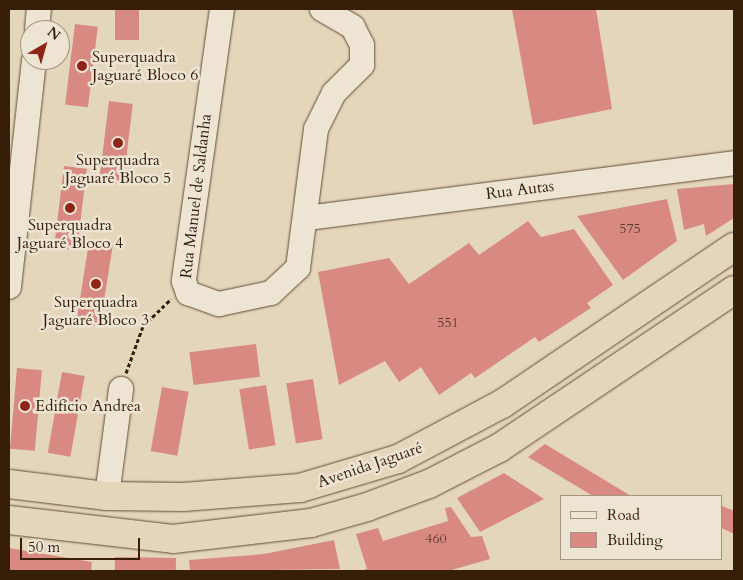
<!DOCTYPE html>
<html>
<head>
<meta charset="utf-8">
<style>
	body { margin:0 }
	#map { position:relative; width:743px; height:580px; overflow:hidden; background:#e4d6bb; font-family:Cardo,serif }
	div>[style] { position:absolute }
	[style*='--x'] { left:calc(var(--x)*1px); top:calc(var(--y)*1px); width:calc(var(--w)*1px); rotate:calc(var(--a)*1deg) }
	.building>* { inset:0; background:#d88a82; transform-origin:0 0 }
	.path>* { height:3px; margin-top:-1.5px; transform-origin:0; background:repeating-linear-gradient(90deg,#361e08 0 4px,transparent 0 6.5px) }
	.roads { filter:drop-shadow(0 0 1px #624c35) drop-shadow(0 0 1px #624c35) }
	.minor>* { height:24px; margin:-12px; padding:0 12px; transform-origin:12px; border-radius:12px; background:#ede4d3 }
	.highway>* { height:28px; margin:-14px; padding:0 14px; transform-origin:14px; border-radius:14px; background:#e4d6bb }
	.dots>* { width:14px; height:14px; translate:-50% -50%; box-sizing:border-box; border:2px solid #ede4d3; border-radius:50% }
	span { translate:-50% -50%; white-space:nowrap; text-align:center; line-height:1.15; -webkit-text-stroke:5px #ede4d3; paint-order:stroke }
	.number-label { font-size:14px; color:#5e3926 }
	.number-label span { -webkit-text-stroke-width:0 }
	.poi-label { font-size:16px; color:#361e08 }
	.left { translate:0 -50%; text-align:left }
	.street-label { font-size:16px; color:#361e08 }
	.frame { position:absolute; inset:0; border:10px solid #361e08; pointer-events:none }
	.legend { position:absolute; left:560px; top:495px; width:162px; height:65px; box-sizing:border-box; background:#ede4d3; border:1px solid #a49582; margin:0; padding:6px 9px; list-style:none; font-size:15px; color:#361e08 }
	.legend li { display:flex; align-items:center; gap:10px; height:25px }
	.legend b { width:25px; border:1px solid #a49582 }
	.north { position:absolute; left:20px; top:20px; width:50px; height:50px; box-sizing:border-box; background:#ede4d3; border:1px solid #a49582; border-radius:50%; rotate:38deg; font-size:14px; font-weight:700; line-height:20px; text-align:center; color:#361e08 }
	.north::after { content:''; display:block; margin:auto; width:18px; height:22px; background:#8f2418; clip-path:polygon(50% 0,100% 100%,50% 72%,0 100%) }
	.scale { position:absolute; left:20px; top:538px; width:120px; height:22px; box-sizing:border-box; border:2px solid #361e08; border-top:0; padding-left:6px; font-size:15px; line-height:18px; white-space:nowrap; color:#361e08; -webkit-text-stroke:4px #ede4d3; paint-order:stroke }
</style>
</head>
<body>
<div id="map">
	<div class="building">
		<i style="left:115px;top:9px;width:24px;height:31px"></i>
		<i style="clip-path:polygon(512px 9px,596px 9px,612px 109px,533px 125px)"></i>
		<i style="left:75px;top:24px;width:23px;height:81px;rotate:7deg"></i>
		<i style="left:109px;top:101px;width:24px;height:81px;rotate:7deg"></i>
		<i style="left:64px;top:166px;width:23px;height:82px;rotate:7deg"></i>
		<i style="clip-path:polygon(734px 184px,734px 218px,706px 236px,704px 224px,684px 230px,677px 189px)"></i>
		<i style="clip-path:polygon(667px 199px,677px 241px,623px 280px,577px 216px)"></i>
		<i style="clip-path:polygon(528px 221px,541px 237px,574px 229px,613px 285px,587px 303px,591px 308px,539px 342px,535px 337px,475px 378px,471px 373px,439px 395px,421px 367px,399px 382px,385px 361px,339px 385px,318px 272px,389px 258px,409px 284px,469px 243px,479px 255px)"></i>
		<i style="left:89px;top:242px;width:24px;height:82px;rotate:9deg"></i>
		<i style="left:256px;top:344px;width:33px;height:67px;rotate:83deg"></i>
		<i style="left:17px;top:368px;width:25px;height:81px;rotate:5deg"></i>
		<i style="left:62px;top:372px;width:23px;height:82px;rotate:10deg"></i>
		<i style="left:313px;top:379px;width:61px;height:27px;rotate:81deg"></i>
		<i style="left:266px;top:385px;width:61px;height:27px;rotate:81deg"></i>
		<i style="left:162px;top:387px;width:27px;height:65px;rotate:10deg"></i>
		<i style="clip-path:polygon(545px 444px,631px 496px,593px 496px,528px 457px)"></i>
		<i style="clip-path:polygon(504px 473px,544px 499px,480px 532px,457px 498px)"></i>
		<i style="clip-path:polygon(722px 506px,734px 511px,734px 534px,722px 528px)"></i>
		<i style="clip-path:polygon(451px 507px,471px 537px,482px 536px,490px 559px,448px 571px,360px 571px,367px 569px,356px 534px,378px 528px,383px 541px,448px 521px,445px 508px)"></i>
		<i style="clip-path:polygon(334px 540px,340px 569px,190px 571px,189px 560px,264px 554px)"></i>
		<i style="clip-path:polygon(9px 548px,92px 562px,91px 571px,9px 571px)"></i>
		<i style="left:115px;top:557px;width:61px;height:14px;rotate:1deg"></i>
	</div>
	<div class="path">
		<i style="--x:126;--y:373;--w:50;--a:-70.1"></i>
		<i style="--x:143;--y:326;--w:39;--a:-44"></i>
	</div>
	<div class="roads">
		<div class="minor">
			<i style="--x:222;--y:9;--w:275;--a:98"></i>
			<i style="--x:184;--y:281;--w:13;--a:72"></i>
			<i style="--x:188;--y:293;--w:33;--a:20"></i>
			<i style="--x:219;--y:304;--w:53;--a:-11.9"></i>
			<i style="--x:271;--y:293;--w:37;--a:-43"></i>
			<i style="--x:298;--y:268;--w:140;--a:-82.6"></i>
			<i style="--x:316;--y:129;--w:40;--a:-63.4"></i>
			<i style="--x:334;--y:93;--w:40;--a:-45"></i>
			<i style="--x:362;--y:65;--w:20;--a:-90"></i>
			<i style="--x:362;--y:45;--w:20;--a:-117"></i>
			<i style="--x:353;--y:27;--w:36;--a:-150"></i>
			<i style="--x:37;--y:30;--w:21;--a:-85"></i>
			<i style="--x:307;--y:218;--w:431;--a:-7.3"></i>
			<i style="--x:9;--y:287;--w:228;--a:-83.7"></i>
			<i style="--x:107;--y:496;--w:108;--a:-82.5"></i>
		</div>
		<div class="highway">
			<i style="--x:9;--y:484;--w:99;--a:7"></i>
			<i style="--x:107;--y:496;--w:76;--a:0.8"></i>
			<i style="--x:183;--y:497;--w:117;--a:-4.4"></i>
			<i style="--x:300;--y:488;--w:102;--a:-16.5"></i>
			<i style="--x:398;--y:459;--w:118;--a:-27.9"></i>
			<i style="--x:502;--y:404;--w:280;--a:-34.1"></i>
			<i style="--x:9;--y:520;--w:165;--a:6.6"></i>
			<i style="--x:173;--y:539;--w:139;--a:-6.6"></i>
			<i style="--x:311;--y:523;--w:58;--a:-15.9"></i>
			<i style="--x:367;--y:507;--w:66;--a:-20.4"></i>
			<i style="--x:429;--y:484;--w:79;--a:-27.2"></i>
			<i style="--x:499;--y:448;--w:283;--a:-33.9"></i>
		</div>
	</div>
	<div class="dots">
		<i style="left:82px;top:66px;background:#8f2418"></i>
		<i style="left:118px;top:143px;background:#8f2418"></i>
		<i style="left:70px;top:208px;background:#8f2418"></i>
		<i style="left:96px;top:284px;background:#8f2418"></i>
		<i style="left:25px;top:406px;background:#8f2418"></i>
	</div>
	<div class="number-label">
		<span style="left:630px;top:229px">575</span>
		<span style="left:448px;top:323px">551</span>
		<span style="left:436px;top:539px">460</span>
	</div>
	<div class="poi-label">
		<span class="left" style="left:92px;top:66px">Superquadra<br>Jaguaré Bloco 6</span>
		<span style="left:118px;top:169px">Superquadra<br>Jaguaré Bloco 5</span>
		<span style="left:70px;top:234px">Superquadra<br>Jaguaré Bloco 4</span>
		<span style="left:96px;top:311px">Superquadra<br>Jaguaré Bloco 3</span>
		<span class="left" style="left:35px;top:406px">Edifício Andrea</span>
	</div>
	<div class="street-label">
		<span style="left:520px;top:190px;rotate:-7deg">Rua Autas</span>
		<span style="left:196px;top:196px;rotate:-83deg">Rua Manuel de Saldanha</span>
		<span style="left:370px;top:465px;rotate:-19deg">Avenida Jaguaré</span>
	</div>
	<div class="frame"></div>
	<ul class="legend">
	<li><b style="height:6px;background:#ede4d3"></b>Road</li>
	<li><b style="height:14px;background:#d88a82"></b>Building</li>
	</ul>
	<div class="north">N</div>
	<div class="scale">50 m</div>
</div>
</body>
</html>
